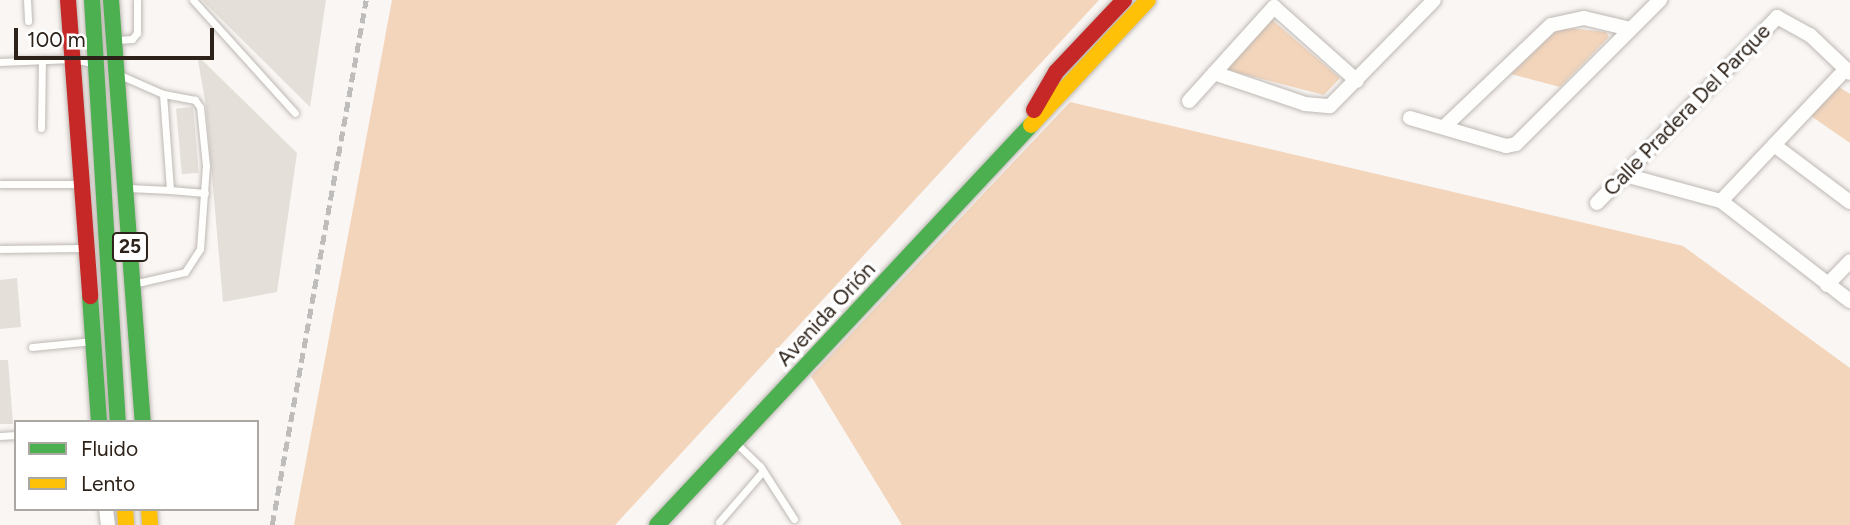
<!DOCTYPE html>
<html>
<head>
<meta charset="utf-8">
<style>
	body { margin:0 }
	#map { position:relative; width:1850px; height:525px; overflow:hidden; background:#f9f6f4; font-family:Figtree,sans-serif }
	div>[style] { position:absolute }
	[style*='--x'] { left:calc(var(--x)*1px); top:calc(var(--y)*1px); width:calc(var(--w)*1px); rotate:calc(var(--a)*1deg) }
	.green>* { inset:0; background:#f3d5bb }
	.building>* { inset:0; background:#e5dfd9; transform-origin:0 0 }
	.roads { filter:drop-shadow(0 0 2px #beb8b3) drop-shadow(0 0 2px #beb8b3) }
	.lane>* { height:7px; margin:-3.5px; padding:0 3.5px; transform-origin:3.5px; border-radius:3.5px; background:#fefefd }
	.street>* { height:14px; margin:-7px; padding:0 7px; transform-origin:7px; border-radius:7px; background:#fefefd }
	.fast>* { height:16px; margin:-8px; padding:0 8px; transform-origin:8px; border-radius:8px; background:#4caf50 }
	.slow>* { height:16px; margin:-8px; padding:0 8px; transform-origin:8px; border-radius:8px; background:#ffc107 }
	.jam>* { height:16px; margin:-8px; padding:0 8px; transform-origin:8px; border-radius:8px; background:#c62828 }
	.rail>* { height:4.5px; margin-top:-2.25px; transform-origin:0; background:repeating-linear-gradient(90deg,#bebdbc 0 10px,transparent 0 15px) }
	span { translate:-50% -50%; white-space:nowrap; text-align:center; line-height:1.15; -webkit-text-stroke:7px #fff; paint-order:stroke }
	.shield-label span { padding:2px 5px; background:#fff; border:2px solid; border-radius:5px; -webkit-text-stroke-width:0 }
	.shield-label { font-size:19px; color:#2d2219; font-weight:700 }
	.street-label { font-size:21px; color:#2d2219 }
	.legend { position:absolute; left:14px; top:420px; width:245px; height:91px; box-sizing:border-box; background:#fff; border:2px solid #aba7a3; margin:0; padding:9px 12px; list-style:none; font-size:21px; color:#2d2219 }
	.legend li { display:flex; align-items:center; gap:14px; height:35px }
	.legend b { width:35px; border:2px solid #aba7a3 }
	.scale { position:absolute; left:14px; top:28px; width:200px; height:32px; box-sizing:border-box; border:4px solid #2d2219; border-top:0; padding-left:9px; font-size:21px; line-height:24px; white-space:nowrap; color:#2d2219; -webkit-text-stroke:5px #fff; paint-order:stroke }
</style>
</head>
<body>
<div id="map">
	<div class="green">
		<i style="clip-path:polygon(392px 0,1099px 0,615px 525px,294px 525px)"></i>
		<i style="clip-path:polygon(1270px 18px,1340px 78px,1324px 95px,1227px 70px)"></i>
		<i style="clip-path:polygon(1568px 28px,1606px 32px,1609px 37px,1560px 87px,1511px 74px,1555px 32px)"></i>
		<i style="clip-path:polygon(1839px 87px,1850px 94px,1850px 143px,1811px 116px)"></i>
		<i style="clip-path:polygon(1070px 102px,1683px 246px,1850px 368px,1850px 525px,902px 525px,811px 376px)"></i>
	</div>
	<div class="building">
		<i style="clip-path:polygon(202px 0,326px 0,310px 107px)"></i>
		<i style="clip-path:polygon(197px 55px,297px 153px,277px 292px,223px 302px,206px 106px)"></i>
		<i style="left:193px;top:107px;width:66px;height:17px;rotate:85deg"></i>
		<i style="clip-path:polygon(17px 278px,21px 327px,0 329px,0 280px)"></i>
		<i style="clip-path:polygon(0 360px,8px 360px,13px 424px,0 424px)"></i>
	</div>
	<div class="roads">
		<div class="lane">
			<i style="--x:27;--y:0;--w:21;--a:87"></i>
			<i style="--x:193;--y:0;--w:152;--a:47.9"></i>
			<i style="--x:118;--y:40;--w:14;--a:-4"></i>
			<i style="--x:132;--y:39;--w:8;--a:-50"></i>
			<i style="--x:137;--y:33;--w:33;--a:-90"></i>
			<i style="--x:0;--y:62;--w:72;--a:-2.4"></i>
			<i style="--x:72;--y:59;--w:21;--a:11"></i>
			<i style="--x:120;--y:75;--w:47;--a:23.8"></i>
			<i style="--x:163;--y:94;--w:96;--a:85.8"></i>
			<i style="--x:170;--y:190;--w:42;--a:-177.3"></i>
			<i style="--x:41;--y:128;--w:68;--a:-89.2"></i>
			<i style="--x:0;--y:184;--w:78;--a:0"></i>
			<i style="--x:170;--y:190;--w:35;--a:5"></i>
			<i style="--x:0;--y:249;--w:83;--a:-0.7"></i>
			<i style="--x:133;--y:284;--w:53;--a:-13"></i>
			<i style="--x:185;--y:272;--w:27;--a:-57"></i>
			<i style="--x:200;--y:249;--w:83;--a:-85.9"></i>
			<i style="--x:206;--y:166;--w:59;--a:-95.8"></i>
			<i style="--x:200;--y:107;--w:9;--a:-126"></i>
			<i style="--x:195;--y:100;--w:33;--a:-169"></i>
			<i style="--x:32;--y:347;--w:61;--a:-5.6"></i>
			<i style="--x:0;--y:436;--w:16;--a:-4"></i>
			<i style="--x:736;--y:443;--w:33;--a:44"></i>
			<i style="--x:760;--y:466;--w:63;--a:57.3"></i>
			<i style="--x:719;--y:522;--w:67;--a:-49.2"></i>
		</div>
		<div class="street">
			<i style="--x:1214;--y:73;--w:96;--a:18.8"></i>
			<i style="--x:1305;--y:104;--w:25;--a:5"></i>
			<i style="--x:1330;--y:106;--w:148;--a:-45.5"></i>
			<i style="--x:1189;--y:101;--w:127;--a:-47.9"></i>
			<i style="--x:1274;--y:7;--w:111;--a:41.7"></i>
			<i style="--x:1410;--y:118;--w:100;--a:16.3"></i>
			<i style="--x:1506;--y:146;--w:10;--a:-11"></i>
			<i style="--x:1516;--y:144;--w:204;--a:-45"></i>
			<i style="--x:1444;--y:127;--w:148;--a:-43.6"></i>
			<i style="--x:1551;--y:25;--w:34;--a:-12"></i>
			<i style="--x:1584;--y:18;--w:47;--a:13.4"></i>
			<i style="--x:1774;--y:145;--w:95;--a:36.9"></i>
			<i style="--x:1625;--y:175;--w:99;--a:15.2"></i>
			<i style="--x:1721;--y:201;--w:163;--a:37.8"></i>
			<i style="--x:1721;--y:201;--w:182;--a:-46.6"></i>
			<i style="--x:1597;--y:203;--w:259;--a:-45.9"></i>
			<i style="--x:1777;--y:17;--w:38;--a:29"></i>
			<i style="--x:1810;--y:35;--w:55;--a:43.5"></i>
			<i style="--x:1827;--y:285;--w:33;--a:-46"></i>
			<i style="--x:106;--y:509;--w:16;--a:83"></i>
		</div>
		<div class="fast">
			<i style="--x:92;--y:0;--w:423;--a:86.5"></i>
			<i style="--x:111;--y:0;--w:423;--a:85.7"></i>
			<i style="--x:90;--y:296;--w:126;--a:85.9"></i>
			<i style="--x:657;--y:525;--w:548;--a:-46.92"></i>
		</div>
		<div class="slow">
			<i style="--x:1031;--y:125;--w:171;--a:-46.9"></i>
			<i style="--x:125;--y:509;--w:16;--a:86"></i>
			<i style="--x:149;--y:509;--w:16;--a:86"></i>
		</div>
		<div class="jam">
			<i style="--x:68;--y:0;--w:297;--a:85.7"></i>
			<i style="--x:1034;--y:110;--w:44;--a:-59.9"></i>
			<i style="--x:1056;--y:72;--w:99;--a:-46.6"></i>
		</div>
	</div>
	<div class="rail">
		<i style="--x:272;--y:525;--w:533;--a:-79.85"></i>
	</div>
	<div class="shield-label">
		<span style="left:130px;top:247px">25</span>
	</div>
	<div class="street-label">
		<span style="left:1687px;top:110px;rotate:-46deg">Calle Pradera Del Parque</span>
		<span style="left:826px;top:314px;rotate:-47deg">Avenida Orión</span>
	</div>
	<ul class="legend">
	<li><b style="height:9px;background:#4caf50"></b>Fluido</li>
	<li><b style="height:9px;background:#ffc107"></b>Lento</li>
	</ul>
	<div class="scale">100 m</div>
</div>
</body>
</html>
